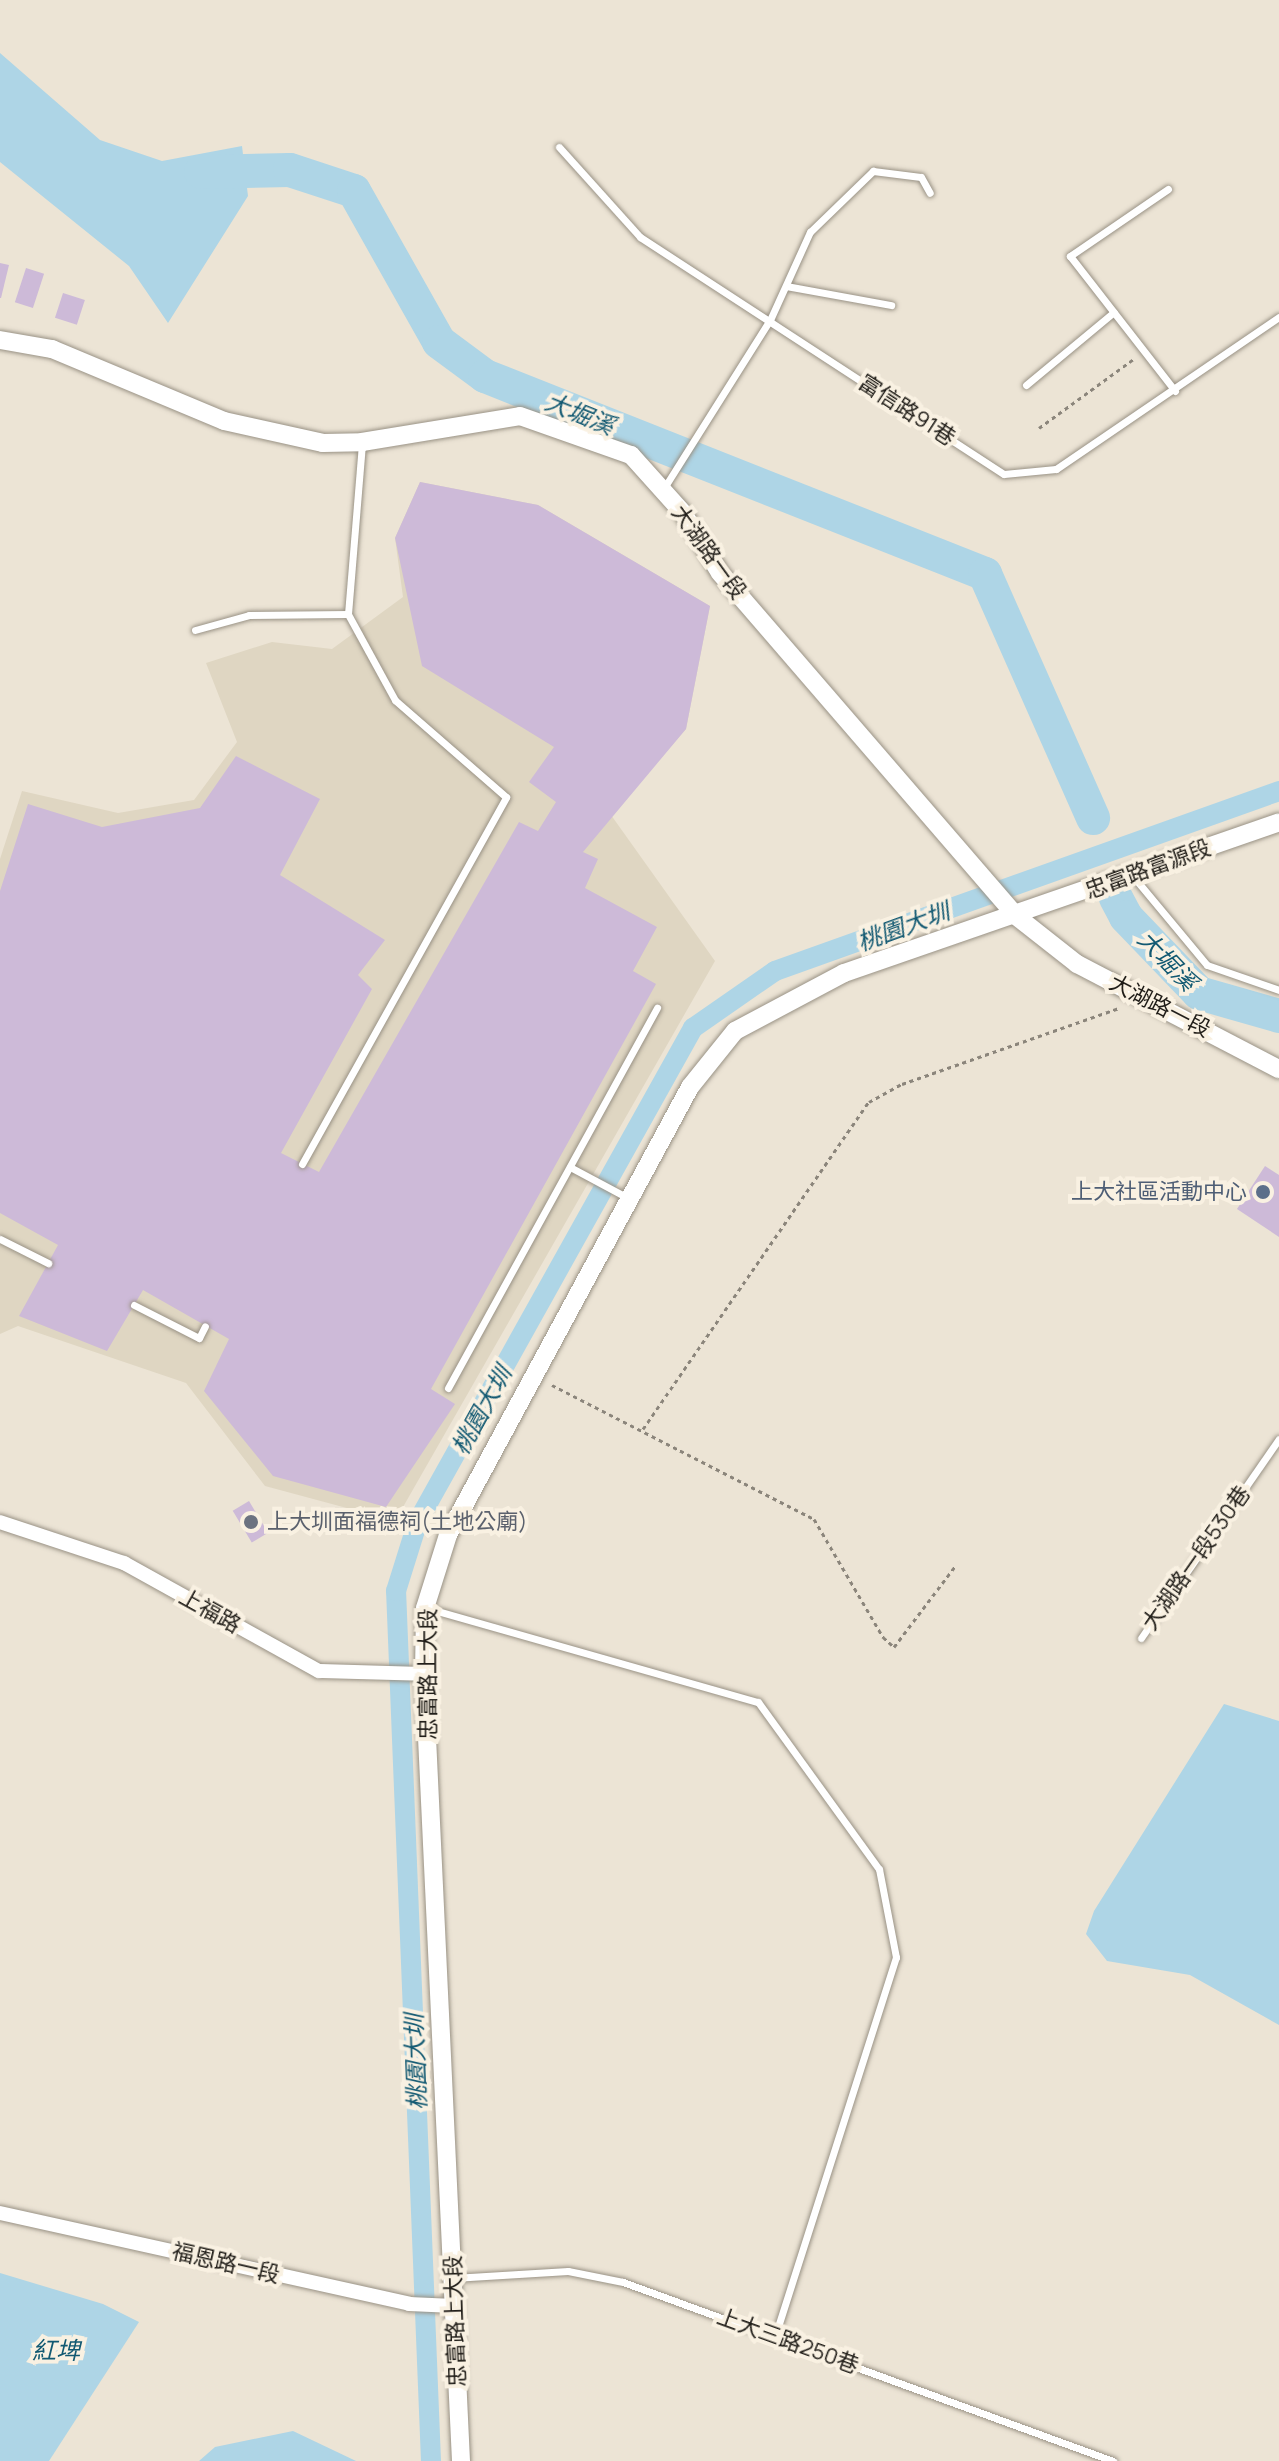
<!DOCTYPE html>
<html>
<head>
<meta charset="utf-8">
<style>
	body { margin:0 }
	#map { position:relative; width:1279px; height:2461px; overflow:hidden; background:#ece4d5; font-family:Manrope,"Noto Sans TC",sans-serif }
	div>[style] { position:absolute }
	[style*='--x'] { left:calc(var(--x)*1px); top:calc(var(--y)*1px); width:calc(var(--w)*1px); rotate:calc(var(--a)*1deg) }
	.industrial>* { inset:0; background:#dfd6c2 }
	.water>* { inset:0; background:#aed5e6 }
	.canal>* { height:20px; margin:-10px; padding:0 10px; transform-origin:10px; border-radius:10px; background:#aed5e6 }
	.river>* { height:34px; margin:-17px; padding:0 17px; transform-origin:17px; border-radius:17px; background:#aed5e6 }
	.building>* { inset:0; background:#cdbad8; transform-origin:0 0 }
	.path>* { height:3px; margin-top:-1.5px; transform-origin:0; background:repeating-linear-gradient(90deg,#8b857b 0 4px,transparent 0 8px) }
	.roads { filter:drop-shadow(0 0 2px #999285) drop-shadow(0 0 2px #999285) }
	.service>* { height:7px; margin:-3.5px; padding:0 3.5px; transform-origin:3.5px; border-radius:3.5px; background:#fff }
	.minor>* { height:14px; margin:-7px; padding:0 7px; transform-origin:7px; border-radius:7px; background:#fff }
	.tertiary>* { height:18px; margin:-9px; padding:0 9px; transform-origin:9px; border-radius:9px; background:#fff }
	.dots>* { width:22px; height:22px; translate:-50% -50%; box-sizing:border-box; border:4px solid #f9f1e2; border-radius:50% }
	span { translate:-50% -50%; white-space:nowrap; text-align:center; line-height:1.15; -webkit-text-stroke:8px #f9f1e2; paint-order:stroke }
	.street-label { font-size:22px; color:#201d18 }
	.service-label { font-size:22px; color:#4e5e75 }
	.right { translate:-100% -50%; text-align:right }
	.worship-label { font-size:22px; color:#5b616d }
	.left { translate:0 -50%; text-align:left }
	.water-label { font-size:24px; color:#125972; font-style:italic }
</style>
</head>
<body>
<div id="map">
	<div class="industrial">
		<i style="clip-path:polygon(420px 482px,538px 505px,710px 606px,686px 729px,611px 815px,715px 961px,395px 1521px,265px 1486px,186px 1383px,18px 1326px,0 1334px,0 859px,22px 791px,118px 813px,194px 800px,237px 742px,206px 663px,272px 642px,332px 649px,403px 597px,395px 538px)"></i>
	</div>
	<div class="water">
		<i style="clip-path:polygon(0 53px,100px 140px,162px 161px,242px 146px,248px 196px,168px 323px,129px 266px,0 162px)"></i>
		<i style="clip-path:polygon(1224px 1704px,1279px 1721px,1279px 2025px,1190px 1975px,1107px 1961px,1086px 1934px,1094px 1911px)"></i>
		<i style="clip-path:polygon(0 2273px,103px 2304px,139px 2322px,49px 2461px,0 2461px)"></i>
		<i style="clip-path:polygon(293px 2431px,356px 2461px,199px 2461px,215px 2447px)"></i>
	</div>
	<div class="canal">
		<i style="--x:431;--y:2461;--w:871;--a:-92.3"></i>
		<i style="--x:396;--y:1591;--w:73;--a:-72.6"></i>
		<i style="--x:418;--y:1521;--w:565;--a:-60.85"></i>
		<i style="--x:693;--y:1028;--w:100;--a:-34.8"></i>
		<i style="--x:775;--y:971;--w:535;--a:-19.65"></i>
	</div>
	<div class="river">
		<i style="--x:201;--y:172;--w:89;--a:-1.3"></i>
		<i style="--x:290;--y:170;--w:67;--a:18.2"></i>
		<i style="--x:354;--y:191;--w:173;--a:60.6"></i>
		<i style="--x:439;--y:342;--w:57;--a:36.5"></i>
		<i style="--x:485;--y:376;--w:538;--a:21.6"></i>
		<i style="--x:985;--y:574;--w:267;--a:66.1"></i>
		<i style="--x:1116;--y:898;--w:21;--a:62"></i>
		<i style="--x:1126;--y:917;--w:105;--a:46.2"></i>
		<i style="--x:1199;--y:993;--w:83;--a:16"></i>
	</div>
	<div class="building">
		<i style="clip-path:polygon(0 263px,9px 265px,1px 298px,0 298px)"></i>
		<i style="left:26px;top:268px;width:19px;height:36px;rotate:18deg"></i>
		<i style="left:63px;top:293px;width:23px;height:26px;rotate:18deg"></i>
		<i style="clip-path:polygon(420px 482px,538px 505px,710px 606px,686px 729px,583px 852px,598px 859px,585px 888px,657px 927px,633px 971px,656px 984px,431px 1389px,455px 1404px,386px 1507px,273px 1476px,204px 1391px,229px 1339px,143px 1290px,107px 1351px,19px 1316px,58px 1245px,0 1213px,0 891px,28px 804px,102px 827px,200px 808px,236px 756px,320px 799px,280px 875px,385px 940px,358px 975px,372px 989px,281px 1153px,319px 1172px,519px 822px,538px 831px,556px 802px,529px 782px,554px 747px,422px 666px,395px 538px)"></i>
		<i style="clip-path:polygon(1265px 1166px,1279px 1175px,1279px 1237px,1237px 1209px)"></i>
		<i style="left:249px;top:1501px;width:37px;height:19px;rotate:59deg"></i>
	</div>
	<div class="path">
		<i style="--x:1039;--y:428;--w:119;--a:-36.1"></i>
		<i style="--x:552;--y:1385;--w:294;--a:27.1"></i>
		<i style="--x:814;--y:1519;--w:137;--a:59.7"></i>
		<i style="--x:883;--y:1637;--w:15;--a:42"></i>
		<i style="--x:894;--y:1647;--w:103;--a:-52.9"></i>
		<i style="--x:643;--y:1429;--w:397;--a:-55.4"></i>
		<i style="--x:869;--y:1102;--w:38;--a:-29"></i>
		<i style="--x:902;--y:1084;--w:230;--a:-19.3"></i>
	</div>
	<div class="roads">
		<div class="service">
			<i style="--x:559;--y:147;--w:121;--a:48"></i>
			<i style="--x:640;--y:237;--w:434;--a:33.1"></i>
			<i style="--x:1004;--y:474;--w:52;--a:-5.5"></i>
			<i style="--x:1056;--y:469;--w:270;--a:-34.3"></i>
			<i style="--x:1168;--y:189;--w:119;--a:145.6"></i>
			<i style="--x:1070;--y:256;--w:171;--a:52.1"></i>
			<i style="--x:786;--y:286;--w:107;--a:10.3"></i>
			<i style="--x:1026;--y:385;--w:114;--a:-39.7"></i>
			<i style="--x:664;--y:488;--w:199;--a:-57.8"></i>
			<i style="--x:770;--y:320;--w:97;--a:-65.6"></i>
			<i style="--x:810;--y:232;--w:88;--a:-44.1"></i>
			<i style="--x:873;--y:171;--w:48;--a:7.1"></i>
			<i style="--x:921;--y:177;--w:18;--a:61"></i>
			<i style="--x:195;--y:630;--w:56;--a:-15.5"></i>
			<i style="--x:249;--y:615;--w:99;--a:-0.6"></i>
			<i style="--x:348;--y:614;--w:171;--a:-85.3"></i>
			<i style="--x:1132;--y:875;--w:117;--a:50.2"></i>
			<i style="--x:1207;--y:965;--w:76;--a:19.1"></i>
			<i style="--x:302;--y:1164;--w:420;--a:-60.9"></i>
			<i style="--x:506;--y:797;--w:147;--a:-138.9"></i>
			<i style="--x:395;--y:700;--w:98;--a:-118.7"></i>
			<i style="--x:570;--y:1167;--w:66;--a:28.1"></i>
			<i style="--x:0;--y:1239;--w:54;--a:26.6"></i>
			<i style="--x:134;--y:1305;--w:73;--a:26.9"></i>
			<i style="--x:199;--y:1338;--w:13;--a:-63"></i>
			<i style="--x:448;--y:1388;--w:434;--a:-61.2"></i>
			<i style="--x:427;--y:1608;--w:344;--a:15.9"></i>
			<i style="--x:758;--y:1702;--w:206;--a:54.1"></i>
			<i style="--x:879;--y:1869;--w:90;--a:79.1"></i>
			<i style="--x:896;--y:1957;--w:398;--a:107.7"></i>
			<i style="--x:1141;--y:1638;--w:242;--a:-55.3"></i>
			<i style="--x:453;--y:2278;--w:115;--a:-3.5"></i>
			<i style="--x:568;--y:2271;--w:56;--a:11.3"></i>
			<i style="--x:623;--y:2282;--w:522;--a:20.07"></i>
		</div>
		<div class="minor">
			<i style="--x:0;--y:1522;--w:131;--a:18.3"></i>
			<i style="--x:124;--y:1563;--w:223;--a:29"></i>
			<i style="--x:319;--y:1671;--w:105;--a:1.6"></i>
			<i style="--x:0;--y:2213;--w:419;--a:12.5"></i>
			<i style="--x:409;--y:2304;--w:45;--a:2.5"></i>
		</div>
		<div class="tertiary">
			<i style="--x:0;--y:340;--w:53;--a:9.8"></i>
			<i style="--x:52;--y:349;--w:186;--a:22.7"></i>
			<i style="--x:224;--y:421;--w:101;--a:12.5"></i>
			<i style="--x:323;--y:443;--w:39;--a:-1"></i>
			<i style="--x:362;--y:442;--w:160;--a:-9.3"></i>
			<i style="--x:520;--y:416;--w:118;--a:19.4"></i>
			<i style="--x:631;--y:455;--w:78;--a:48.1"></i>
			<i style="--x:683;--y:513;--w:70;--a:58.3"></i>
			<i style="--x:720;--y:573;--w:453;--a:49.2"></i>
			<i style="--x:1016;--y:916;--w:78;--a:38.2"></i>
			<i style="--x:1077;--y:964;--w:228;--a:27.5"></i>
			<i style="--x:461;--y:2461;--w:788;--a:-92.69"></i>
			<i style="--x:424;--y:1674;--w:66;--a:-89.1"></i>
			<i style="--x:425;--y:1608;--w:77;--a:-72.5"></i>
			<i style="--x:448;--y:1535;--w:509;--a:-61.62"></i>
			<i style="--x:690;--y:1087;--w:72;--a:-51.2"></i>
			<i style="--x:735;--y:1031;--w:123;--a:-28"></i>
			<i style="--x:844;--y:973;--w:460;--a:-19.1"></i>
		</div>
	</div>
	<div class="dots">
		<i style="left:1263px;top:1192px;background:#5c6f8a"></i>
		<i style="left:251px;top:1522px;background:#6b7280"></i>
	</div>
	<div class="street-label">
		<span style="left:907px;top:410px;rotate:33deg">富信路91巷</span>
		<span style="left:709px;top:552px;rotate:54deg">大湖路一段</span>
		<span style="left:1148px;top:869px;rotate:-20deg">忠富路富源段</span>
		<span style="left:1160px;top:1006px;rotate:27deg">大湖路一段</span>
		<span style="left:1196px;top:1558px;rotate:-55deg">大湖路一段530巷</span>
		<span style="left:210px;top:1611px;rotate:29deg">上福路</span>
		<span style="left:428px;top:1674px;rotate:-90deg">忠富路上大段</span>
		<span style="left:226px;top:2263px;rotate:13deg">福恩路一段</span>
		<span style="left:455px;top:2321px;rotate:-92deg">忠富路上大段</span>
		<span style="left:788px;top:2341px;rotate:20deg">上大三路250巷</span>
	</div>
	<div class="service-label">
		<span class="right" style="left:1247px;top:1192px">上大社區活動中心</span>
	</div>
	<div class="worship-label">
		<span class="left" style="left:267px;top:1522px">上大圳面福德祠(土地公廟)</span>
	</div>
	<div class="water-label">
		<span style="left:580px;top:413px;rotate:22deg">大堀溪</span>
		<span style="left:903px;top:926px;rotate:-20deg">桃園大圳</span>
		<span style="left:1168px;top:960px;rotate:46deg">大堀溪</span>
		<span style="left:481px;top:1410px;rotate:-61deg">桃園大圳</span>
		<span style="left:415px;top:2062px;rotate:-92deg">桃園大圳</span>
		<span style="left:56px;top:2350px">紅埤</span>
	</div>
</div>
</body>
</html>
